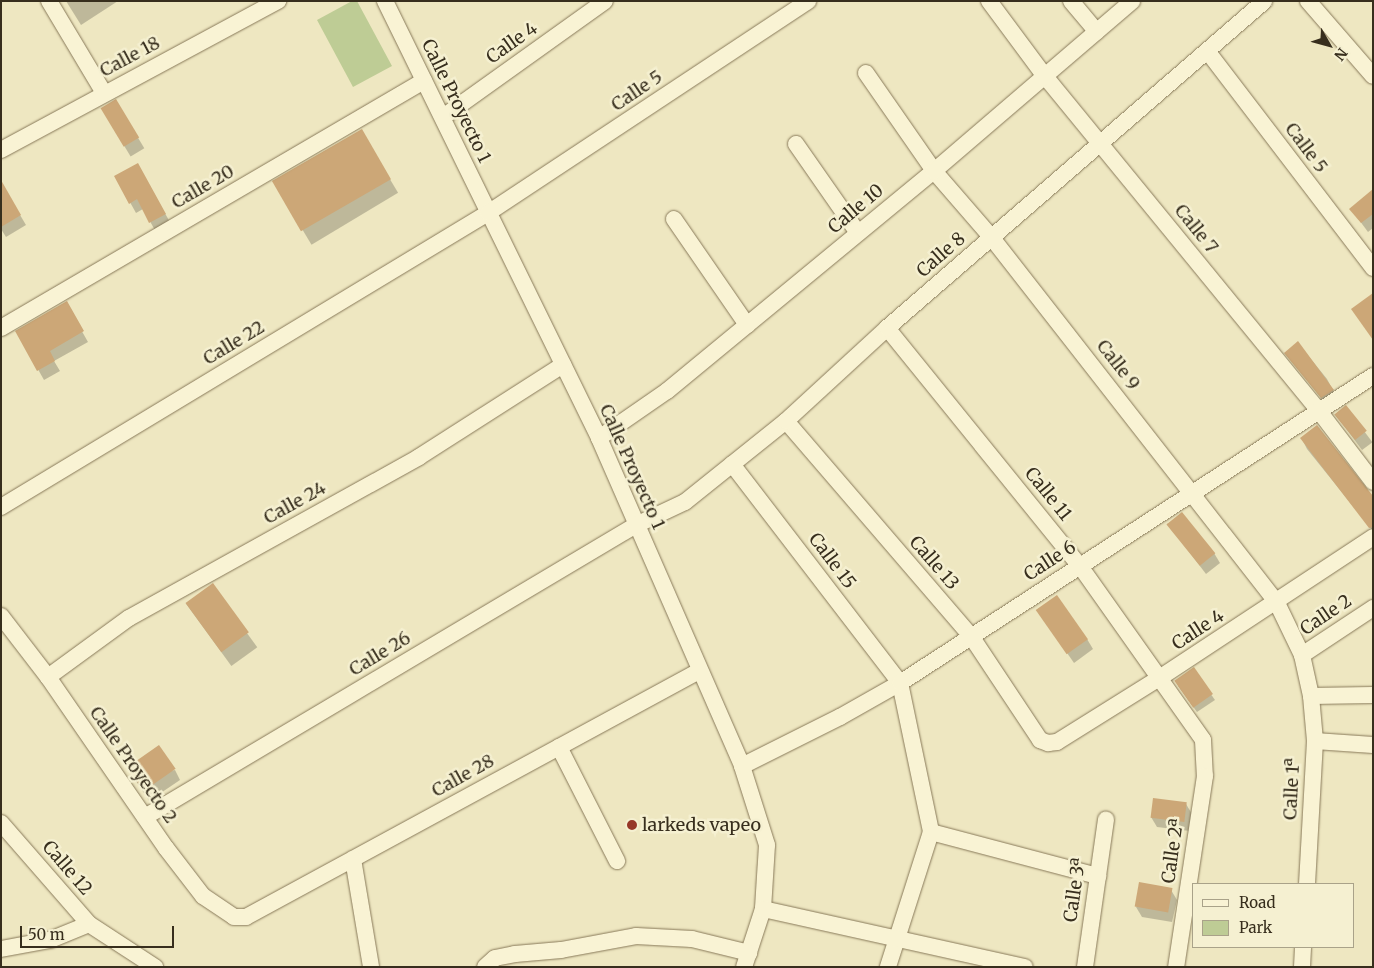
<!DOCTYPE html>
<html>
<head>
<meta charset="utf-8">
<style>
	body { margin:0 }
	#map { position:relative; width:1374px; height:968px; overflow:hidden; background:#eee7c1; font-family:Merriweather,serif }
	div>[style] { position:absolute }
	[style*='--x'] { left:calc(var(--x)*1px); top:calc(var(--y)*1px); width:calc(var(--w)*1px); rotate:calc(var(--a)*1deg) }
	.green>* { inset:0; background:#becc95 }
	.shadow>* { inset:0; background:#0003; transform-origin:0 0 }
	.building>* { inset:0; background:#cca777; transform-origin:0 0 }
	.roads { filter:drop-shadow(0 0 1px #887959) drop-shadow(0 0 1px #887959) }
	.minor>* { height:16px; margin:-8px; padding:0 8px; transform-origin:8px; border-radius:8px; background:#f9f3d4 }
	.dots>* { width:14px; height:14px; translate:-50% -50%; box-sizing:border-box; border:2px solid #f5f0d1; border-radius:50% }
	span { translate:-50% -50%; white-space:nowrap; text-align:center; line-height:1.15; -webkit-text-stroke:5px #f5f0d1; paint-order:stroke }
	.street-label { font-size:18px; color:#372e1d }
	.poi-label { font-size:18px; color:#372e1d }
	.left { translate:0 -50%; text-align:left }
	.frame { position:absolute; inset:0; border:2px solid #372e1d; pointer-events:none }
	.legend { position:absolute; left:1192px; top:883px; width:162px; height:65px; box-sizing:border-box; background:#f5f0d1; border:1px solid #a9a289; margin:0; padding:6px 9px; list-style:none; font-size:15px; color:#372e1d }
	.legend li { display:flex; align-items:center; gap:10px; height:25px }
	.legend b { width:25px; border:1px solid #a9a289 }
	.north { position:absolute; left:1304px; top:20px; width:50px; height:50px; -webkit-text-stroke:4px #f5f0d1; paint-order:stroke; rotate:128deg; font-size:14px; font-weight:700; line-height:20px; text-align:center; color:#372e1d }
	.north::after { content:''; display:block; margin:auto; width:18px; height:22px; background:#372e1d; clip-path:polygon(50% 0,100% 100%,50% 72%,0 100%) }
	.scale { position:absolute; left:20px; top:926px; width:154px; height:22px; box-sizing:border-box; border:2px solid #372e1d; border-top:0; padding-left:6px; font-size:15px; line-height:18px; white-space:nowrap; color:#372e1d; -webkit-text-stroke:4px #f5f0d1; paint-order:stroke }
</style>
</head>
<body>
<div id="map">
	<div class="green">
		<i style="clip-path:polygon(352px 1px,357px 1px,392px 66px,353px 87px,317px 20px)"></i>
	</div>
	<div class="shadow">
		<i style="clip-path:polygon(66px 1px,118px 1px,81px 25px)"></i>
		<i style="left:116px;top:101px;width:55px;height:16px;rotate:59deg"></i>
		<i style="left:361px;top:131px;width:72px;height:101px;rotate:59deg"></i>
		<i style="clip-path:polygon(138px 165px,171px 224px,156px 232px,143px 209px,136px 213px,116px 177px)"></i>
		<i style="clip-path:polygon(1px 183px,26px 225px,6px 237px,1px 229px)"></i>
		<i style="clip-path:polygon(1373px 191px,1373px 228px,1368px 232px,1351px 209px)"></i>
		<i style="clip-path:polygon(66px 303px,88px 342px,54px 361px,60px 371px,44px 380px,17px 332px)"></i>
		<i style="clip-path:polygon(1298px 343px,1327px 379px,1338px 400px,1328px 407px,1286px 353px)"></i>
		<i style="left:1346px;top:407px;width:44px;height:13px;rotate:53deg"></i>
		<i style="clip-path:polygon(1302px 439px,1373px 499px,1373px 531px,1307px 449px)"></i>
		<i style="clip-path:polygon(1167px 523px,1214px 553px,1220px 563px,1206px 574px)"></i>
		<i style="left:212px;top:585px;width:77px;height:32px;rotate:54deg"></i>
		<i style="clip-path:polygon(1038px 611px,1087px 639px,1093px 649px,1074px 663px)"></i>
		<i style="clip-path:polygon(1193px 669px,1215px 700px,1197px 712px,1178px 686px)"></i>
		<i style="clip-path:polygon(175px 770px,180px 780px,149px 801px,134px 778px)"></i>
		<i style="clip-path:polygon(1186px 804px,1192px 814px,1190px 831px,1157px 827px,1151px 817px)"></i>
		<i style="clip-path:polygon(1171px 890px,1177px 900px,1172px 922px,1142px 917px,1136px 907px)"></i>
	</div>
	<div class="building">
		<i style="left:116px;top:99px;width:45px;height:18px;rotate:59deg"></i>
		<i style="left:362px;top:129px;width:58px;height:104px;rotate:60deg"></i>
		<i style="clip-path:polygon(138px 163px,166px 214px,149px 223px,137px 199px,129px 204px,114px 176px)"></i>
		<i style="clip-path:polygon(1px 180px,21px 215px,1px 227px)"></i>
		<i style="clip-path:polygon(1373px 189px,1373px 214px,1361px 223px,1349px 209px)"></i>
		<i style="clip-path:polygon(1373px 293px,1373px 340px,1351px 309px)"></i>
		<i style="clip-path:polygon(67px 301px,84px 331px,50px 351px,55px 361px,37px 371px,15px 331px)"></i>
		<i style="clip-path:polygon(1298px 341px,1334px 390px,1321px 398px,1284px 353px)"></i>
		<i style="left:1346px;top:405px;width:33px;height:15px;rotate:51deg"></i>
		<i style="clip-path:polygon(1317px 425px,1373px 496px,1373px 527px,1369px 528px,1300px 438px)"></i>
		<i style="left:1182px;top:512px;width:53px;height:20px;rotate:51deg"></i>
		<i style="left:213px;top:583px;width:61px;height:34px;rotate:54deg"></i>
		<i style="left:1057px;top:595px;width:54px;height:26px;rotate:55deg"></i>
		<i style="left:1194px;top:667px;width:33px;height:24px;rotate:55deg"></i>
		<i style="left:159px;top:745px;width:29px;height:39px;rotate:55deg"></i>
		<i style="left:1153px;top:798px;width:34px;height:20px;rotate:7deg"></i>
		<i style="left:1139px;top:882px;width:34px;height:25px;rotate:10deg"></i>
	</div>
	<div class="roads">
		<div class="minor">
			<i style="--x:49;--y:1;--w:107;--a:59.1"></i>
			<i style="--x:385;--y:1;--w:487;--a:63.9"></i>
			<i style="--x:599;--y:438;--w:358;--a:66.4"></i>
			<i style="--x:742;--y:766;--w:83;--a:72.4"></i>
			<i style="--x:767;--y:845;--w:64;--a:93.6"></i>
			<i style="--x:763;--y:909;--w:61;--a:108.1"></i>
			<i style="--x:989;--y:1;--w:92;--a:53.4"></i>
			<i style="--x:1044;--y:75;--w:434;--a:50.7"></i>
			<i style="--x:1319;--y:411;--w:89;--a:52.7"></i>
			<i style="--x:1071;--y:1;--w:40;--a:50"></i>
			<i style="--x:1308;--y:1;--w:99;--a:49.1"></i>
			<i style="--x:1208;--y:52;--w:272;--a:52.6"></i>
			<i style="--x:866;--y:73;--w:119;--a:55.2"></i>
			<i style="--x:934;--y:171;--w:89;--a:49.1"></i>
			<i style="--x:992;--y:238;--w:463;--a:52"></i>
			<i style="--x:1277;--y:603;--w:58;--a:64.3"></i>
			<i style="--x:1302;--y:655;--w:42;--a:77.6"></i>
			<i style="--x:1311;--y:696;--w:45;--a:84.9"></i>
			<i style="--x:1315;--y:741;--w:143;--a:93.2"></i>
			<i style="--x:443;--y:117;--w:199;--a:-35.6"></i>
			<i style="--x:796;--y:144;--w:108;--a:55.1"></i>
			<i style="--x:1;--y:150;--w:315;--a:-28.3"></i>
			<i style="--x:674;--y:219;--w:129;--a:55.4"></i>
			<i style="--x:1;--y:328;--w:490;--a:-30.3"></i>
			<i style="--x:887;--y:328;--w:306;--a:51"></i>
			<i style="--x:1080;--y:566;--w:213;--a:54.7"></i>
			<i style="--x:1203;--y:740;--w:36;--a:87"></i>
			<i style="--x:1205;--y:776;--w:193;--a:98.6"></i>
			<i style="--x:786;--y:421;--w:284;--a:49.3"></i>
			<i style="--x:971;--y:636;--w:125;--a:56.4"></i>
			<i style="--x:1040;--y:740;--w:9;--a:21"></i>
			<i style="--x:1048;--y:743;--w:9;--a:-6"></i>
			<i style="--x:1057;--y:742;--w:123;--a:-32"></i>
			<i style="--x:1161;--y:677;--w:254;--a:-33.4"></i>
			<i style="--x:599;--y:438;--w:83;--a:-34.7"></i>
			<i style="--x:667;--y:391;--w:346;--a:-39.5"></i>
			<i style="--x:934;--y:171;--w:261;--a:-40.6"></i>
			<i style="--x:732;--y:464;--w:276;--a:52.5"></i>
			<i style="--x:900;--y:683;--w:152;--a:78.2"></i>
			<i style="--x:931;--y:832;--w:142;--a:107.7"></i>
			<i style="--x:1;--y:507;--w:569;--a:-31.12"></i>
			<i style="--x:488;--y:213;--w:384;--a:-33.5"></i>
			<i style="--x:1;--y:616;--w:77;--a:52.4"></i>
			<i style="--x:48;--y:677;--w:208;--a:55.4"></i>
			<i style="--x:166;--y:848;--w:61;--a:52.4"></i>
			<i style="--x:203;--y:896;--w:37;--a:34"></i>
			<i style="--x:234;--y:917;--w:12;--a:0"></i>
			<i style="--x:246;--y:917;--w:515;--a:-28.5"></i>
			<i style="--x:1302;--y:655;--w:85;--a:-33.5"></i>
			<i style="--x:48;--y:677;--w:100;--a:-36.1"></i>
			<i style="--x:129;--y:618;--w:332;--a:-29"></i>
			<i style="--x:419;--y:457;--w:171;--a:-32.6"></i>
			<i style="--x:1311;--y:696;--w:62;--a:-0.9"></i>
			<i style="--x:1315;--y:741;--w:58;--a:3.9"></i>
			<i style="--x:559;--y:747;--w:128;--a:63"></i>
			<i style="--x:742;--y:766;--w:110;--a:-26.6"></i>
			<i style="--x:840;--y:717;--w:69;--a:-29.5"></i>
			<i style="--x:900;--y:683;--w:564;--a:-32.99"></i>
			<i style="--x:145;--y:817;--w:571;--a:-30.74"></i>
			<i style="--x:636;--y:525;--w:54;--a:-25.1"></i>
			<i style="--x:685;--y:502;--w:129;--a:-38.7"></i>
			<i style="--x:786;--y:421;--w:137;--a:-42.6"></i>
			<i style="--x:887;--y:328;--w:499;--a:-40.9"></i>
			<i style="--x:1;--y:823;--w:134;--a:48.9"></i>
			<i style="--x:89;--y:924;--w:79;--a:33.1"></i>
			<i style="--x:931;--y:832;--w:173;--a:14.8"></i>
			<i style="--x:353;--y:859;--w:109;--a:80.5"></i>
			<i style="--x:763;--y:909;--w:268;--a:12.5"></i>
			<i style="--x:1;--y:949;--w:50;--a:-10.4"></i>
			<i style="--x:50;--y:940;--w:42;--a:-22.3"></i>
			<i style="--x:485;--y:967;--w:13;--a:-42"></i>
			<i style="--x:495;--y:958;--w:20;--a:-11"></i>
			<i style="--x:515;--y:954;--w:46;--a:-5"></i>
			<i style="--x:561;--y:950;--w:76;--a:-10.6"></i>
			<i style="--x:636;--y:936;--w:56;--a:3.1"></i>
			<i style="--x:692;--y:939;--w:59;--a:13.8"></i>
			<i style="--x:1085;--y:967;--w:149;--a:-81.9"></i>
			<i style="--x:1302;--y:967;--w:20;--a:-87"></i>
		</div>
	</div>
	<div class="dots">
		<i style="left:632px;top:825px;background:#973828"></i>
	</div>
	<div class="street-label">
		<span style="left:512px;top:43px;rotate:-35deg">Calle 4</span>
		<span style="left:130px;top:57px;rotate:-28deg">Calle 18</span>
		<span style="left:637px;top:91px;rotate:-34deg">Calle 5</span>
		<span style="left:456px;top:101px;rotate:64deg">Calle Proyecto 1</span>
		<span style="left:1306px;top:148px;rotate:53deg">Calle 5</span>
		<span style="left:203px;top:187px;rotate:-30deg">Calle 20</span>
		<span style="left:856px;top:209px;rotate:-40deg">Calle 10</span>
		<span style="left:1196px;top:229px;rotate:51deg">Calle 7</span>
		<span style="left:941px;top:255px;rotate:-41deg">Calle 8</span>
		<span style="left:234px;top:343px;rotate:-31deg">Calle 22</span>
		<span style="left:1118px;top:365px;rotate:52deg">Calle 9</span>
		<span style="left:632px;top:467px;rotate:66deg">Calle Proyecto 1</span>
		<span style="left:1048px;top:494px;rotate:51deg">Calle 11</span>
		<span style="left:295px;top:503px;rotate:-29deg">Calle 24</span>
		<span style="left:832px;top:561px;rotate:53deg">Calle 15</span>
		<span style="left:1050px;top:561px;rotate:-33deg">Calle 6</span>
		<span style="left:934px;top:563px;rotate:49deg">Calle 13</span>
		<span style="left:1326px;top:615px;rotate:-34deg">Calle 2</span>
		<span style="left:1198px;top:630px;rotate:-33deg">Calle 4</span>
		<span style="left:380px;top:654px;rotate:-31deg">Calle 26</span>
		<span style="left:133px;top:765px;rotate:55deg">Calle Proyecto 2</span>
		<span style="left:463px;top:776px;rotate:-29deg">Calle 28</span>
		<span style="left:1292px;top:789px;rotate:-87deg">Calle 1ª</span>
		<span style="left:1173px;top:851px;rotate:-82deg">Calle 2ª</span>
		<span style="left:67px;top:868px;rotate:49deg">Calle 12</span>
		<span style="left:1075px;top:890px;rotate:-82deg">Calle 3ª</span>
	</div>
	<div class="poi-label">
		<span class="left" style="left:642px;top:825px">larkeds vapeo</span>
	</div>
	<div class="frame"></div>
	<ul class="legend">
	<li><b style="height:6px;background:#f9f3d4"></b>Road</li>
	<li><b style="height:14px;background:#becc95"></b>Park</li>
	</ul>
	<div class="north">N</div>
	<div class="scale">50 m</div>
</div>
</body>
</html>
